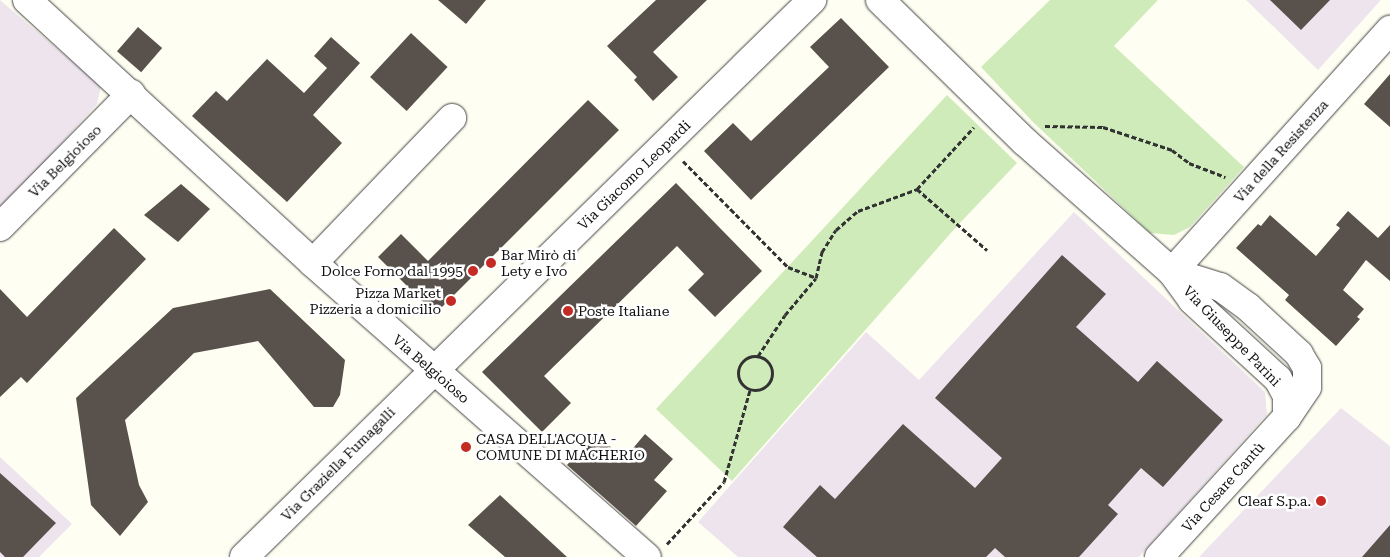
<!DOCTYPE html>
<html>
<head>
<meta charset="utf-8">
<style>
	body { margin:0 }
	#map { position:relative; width:1390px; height:557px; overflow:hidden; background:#fffef2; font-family:"Roboto Serif",serif }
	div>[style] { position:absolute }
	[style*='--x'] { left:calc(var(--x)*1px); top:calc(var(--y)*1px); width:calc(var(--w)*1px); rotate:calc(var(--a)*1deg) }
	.industrial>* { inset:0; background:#eee4ee }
	.green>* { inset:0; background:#cfebba }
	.building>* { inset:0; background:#59524c; transform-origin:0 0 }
	.path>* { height:3px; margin-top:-1.5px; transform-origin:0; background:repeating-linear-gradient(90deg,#323232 0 5px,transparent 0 7.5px) }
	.path>.ring { margin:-1.5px; padding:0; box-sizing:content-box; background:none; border:3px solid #323232; border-radius:50% }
	.roads { filter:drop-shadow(0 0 1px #434343) drop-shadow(0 0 1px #434343) }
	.minor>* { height:28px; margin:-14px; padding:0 14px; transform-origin:14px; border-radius:14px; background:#fff }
	.dots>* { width:14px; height:14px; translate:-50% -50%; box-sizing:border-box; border:2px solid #fff; border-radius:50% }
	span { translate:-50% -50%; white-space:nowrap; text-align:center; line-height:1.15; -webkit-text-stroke:5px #fff; paint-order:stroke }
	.street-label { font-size:14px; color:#101010 }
	.poi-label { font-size:14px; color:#101010 }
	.left { translate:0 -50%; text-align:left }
	.right { translate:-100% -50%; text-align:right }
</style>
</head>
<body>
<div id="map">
	<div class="industrial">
		<i style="clip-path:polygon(0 0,101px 86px,97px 104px,0 211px)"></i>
		<i style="clip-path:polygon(1246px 0,1380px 0,1380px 1px,1318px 70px)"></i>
		<i style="clip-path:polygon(1074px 212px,1265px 392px,1267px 414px,1139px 557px,738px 557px,698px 522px,866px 332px,919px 380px)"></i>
		<i style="clip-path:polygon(1341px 408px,1390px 446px,1390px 557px,1199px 557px)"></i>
		<i style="clip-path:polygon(0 457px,72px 524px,39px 557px,0 557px)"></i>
	</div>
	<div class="green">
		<i style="clip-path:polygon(1050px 0,1158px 0,1114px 46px,1244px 167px,1190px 227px,1174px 235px,1150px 233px,1033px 122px,981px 67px)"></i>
		<i style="clip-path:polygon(947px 95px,1017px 163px,957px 226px,732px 481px,656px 409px)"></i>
	</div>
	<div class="building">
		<i style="clip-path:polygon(438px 0,486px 0,466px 24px)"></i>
		<i style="clip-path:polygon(656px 0,707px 0,653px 52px,678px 77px,653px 101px,634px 80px,637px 77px,607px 46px)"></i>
		<i style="clip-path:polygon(1270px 0,1330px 0,1301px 30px)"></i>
		<i style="clip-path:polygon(841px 18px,889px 67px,751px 200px,704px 151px,733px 123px,751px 141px,829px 67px,810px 47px)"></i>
		<i style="left:138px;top:27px;width:32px;height:32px;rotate:41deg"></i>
		<i style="left:411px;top:33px;width:50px;height:60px;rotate:43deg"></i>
		<i style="clip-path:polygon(331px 37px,360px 63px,313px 115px,342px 143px,287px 202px,192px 116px,216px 91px,227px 101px,267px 59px,304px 93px,327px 68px,314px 56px)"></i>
		<i style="clip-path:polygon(1390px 74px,1390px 127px,1364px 104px)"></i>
		<i style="clip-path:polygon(588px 100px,619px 130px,435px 314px,378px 257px,401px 234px,428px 261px)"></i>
		<i style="clip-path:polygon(676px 183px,762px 271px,715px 317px,688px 290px,704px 274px,677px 246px,544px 376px,571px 403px,542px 432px,482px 372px)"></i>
		<i style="clip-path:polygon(181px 184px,210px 209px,178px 242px,144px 215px)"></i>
		<i style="clip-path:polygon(1348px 211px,1378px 238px,1390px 225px,1390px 281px,1366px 260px,1343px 290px,1364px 309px,1357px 317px,1360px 319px,1336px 346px,1285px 300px,1289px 295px,1236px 248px,1258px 224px,1261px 226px,1270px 215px,1316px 256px,1340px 228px,1336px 225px)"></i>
		<i style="clip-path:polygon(114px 228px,146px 259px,27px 383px,21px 377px,0 397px,0 289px,27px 317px)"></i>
		<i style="clip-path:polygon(1062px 255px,1106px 294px,1076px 327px,1138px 382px,1157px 361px,1223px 420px,1163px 487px,1141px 468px,1108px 505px,1118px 514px,1079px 557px,1005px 557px,995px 548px,986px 557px,817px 557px,783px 527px,820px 485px,835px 499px,903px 424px,975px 488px,1002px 458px,935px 398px)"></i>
		<i style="clip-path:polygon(270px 289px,345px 360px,340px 395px,333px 407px,314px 407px,258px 341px,194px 353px,125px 420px,139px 485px,148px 502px,120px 536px,91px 505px,76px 398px,173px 308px)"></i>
		<i style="clip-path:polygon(595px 433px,624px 459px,645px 434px,673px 459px,654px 480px,667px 491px,636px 526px,567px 465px)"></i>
		<i style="clip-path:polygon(0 473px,56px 523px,23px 557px,5px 557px,0 552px)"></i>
		<i style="clip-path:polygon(500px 495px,567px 557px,505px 557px,468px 525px)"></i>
		<i style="clip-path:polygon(1390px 525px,1390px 557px,1362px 557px)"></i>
	</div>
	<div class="path">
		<i style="--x:1045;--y:126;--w:58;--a:1"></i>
		<i style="--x:1103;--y:127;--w:73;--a:18.4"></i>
		<i style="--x:1172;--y:150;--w:21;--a:37"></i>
		<i style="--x:1189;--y:163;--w:39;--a:21"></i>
		<i style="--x:683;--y:161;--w:149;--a:45.3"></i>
		<i style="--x:788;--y:267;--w:30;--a:21"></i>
		<i style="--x:917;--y:189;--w:93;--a:41.1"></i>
		<i class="ring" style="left:738px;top:356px;width:31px;height:31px"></i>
		<i style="--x:758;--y:356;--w:49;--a:-56.6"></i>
		<i style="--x:785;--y:315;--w:48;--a:-50"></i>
		<i style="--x:816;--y:278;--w:27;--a:-77"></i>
		<i style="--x:822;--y:252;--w:26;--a:-58"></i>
		<i style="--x:836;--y:230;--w:29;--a:-41"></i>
		<i style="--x:858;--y:211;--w:63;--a:-20.4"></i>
		<i style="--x:917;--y:189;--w:84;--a:-47.4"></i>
		<i style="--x:667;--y:544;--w:84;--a:-47.4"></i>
		<i style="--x:724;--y:482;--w:96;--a:-74.2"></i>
	</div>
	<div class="roads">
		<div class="minor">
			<i style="--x:27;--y:0;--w:389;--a:42.6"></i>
			<i style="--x:313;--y:263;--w:445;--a:41.4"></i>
			<i style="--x:880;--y:0;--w:202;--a:44.4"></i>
			<i style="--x:1024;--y:141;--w:198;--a:41.5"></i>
			<i style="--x:1172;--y:272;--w:34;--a:54"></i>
			<i style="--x:1192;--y:300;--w:117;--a:42.6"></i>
			<i style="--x:1278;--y:379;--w:19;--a:62"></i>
			<i style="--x:1287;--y:396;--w:21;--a:90"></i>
			<i style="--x:0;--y:227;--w:187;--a:-45.4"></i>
			<i style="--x:313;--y:263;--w:201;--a:-46.2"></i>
			<i style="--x:1172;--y:272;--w:326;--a:-48"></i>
			<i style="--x:244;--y:557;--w:796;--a:-44.44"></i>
			<i style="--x:1159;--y:557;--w:190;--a:-47.6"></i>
			<i style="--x:1287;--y:417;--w:36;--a:-56"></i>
			<i style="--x:1307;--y:387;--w:19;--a:-90"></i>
			<i style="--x:1307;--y:368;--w:16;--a:-120"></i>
			<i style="--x:1299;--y:354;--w:69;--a:-137.3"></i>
			<i style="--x:1248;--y:307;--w:34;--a:-144"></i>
			<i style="--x:1220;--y:287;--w:50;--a:-162.6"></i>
		</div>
	</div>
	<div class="dots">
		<i style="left:491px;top:263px;background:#c32b24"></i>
		<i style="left:473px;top:271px;background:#c32b24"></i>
		<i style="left:451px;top:301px;background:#c32b24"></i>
		<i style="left:568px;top:311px;background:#c32b24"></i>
		<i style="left:466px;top:447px;background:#c32b24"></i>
		<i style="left:1321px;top:501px;background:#c32b24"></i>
	</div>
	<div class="street-label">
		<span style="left:1281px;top:151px;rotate:-48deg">Via della Resistenza</span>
		<span style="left:65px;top:161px;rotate:-45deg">Via Belgioioso</span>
		<span style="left:634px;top:175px;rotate:-44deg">Via Giacomo Leopardi</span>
		<span style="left:1232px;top:336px;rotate:46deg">Via Giuseppe Parini</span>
		<span style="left:431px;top:369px;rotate:41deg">Via Belgioioso</span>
		<span style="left:338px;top:464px;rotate:-45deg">Via Graziella Fumagalli</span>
		<span style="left:1223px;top:487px;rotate:-48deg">Via Cesare Cantù</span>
	</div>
	<div class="poi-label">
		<span class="left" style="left:501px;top:263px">Bar Mirò di<br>Lety e Ivo</span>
		<span class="right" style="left:463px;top:271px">Dolce Forno dal 1995</span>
		<span class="right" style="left:441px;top:301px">Pizza Market<br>Pizzeria a domicilio</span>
		<span class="left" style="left:578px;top:311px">Poste Italiane</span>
		<span class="left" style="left:476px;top:447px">CASA DELL'ACQUA -<br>COMUNE DI MACHERIO</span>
		<span class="right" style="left:1311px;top:501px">Cleaf S.p.a.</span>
	</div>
</div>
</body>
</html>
